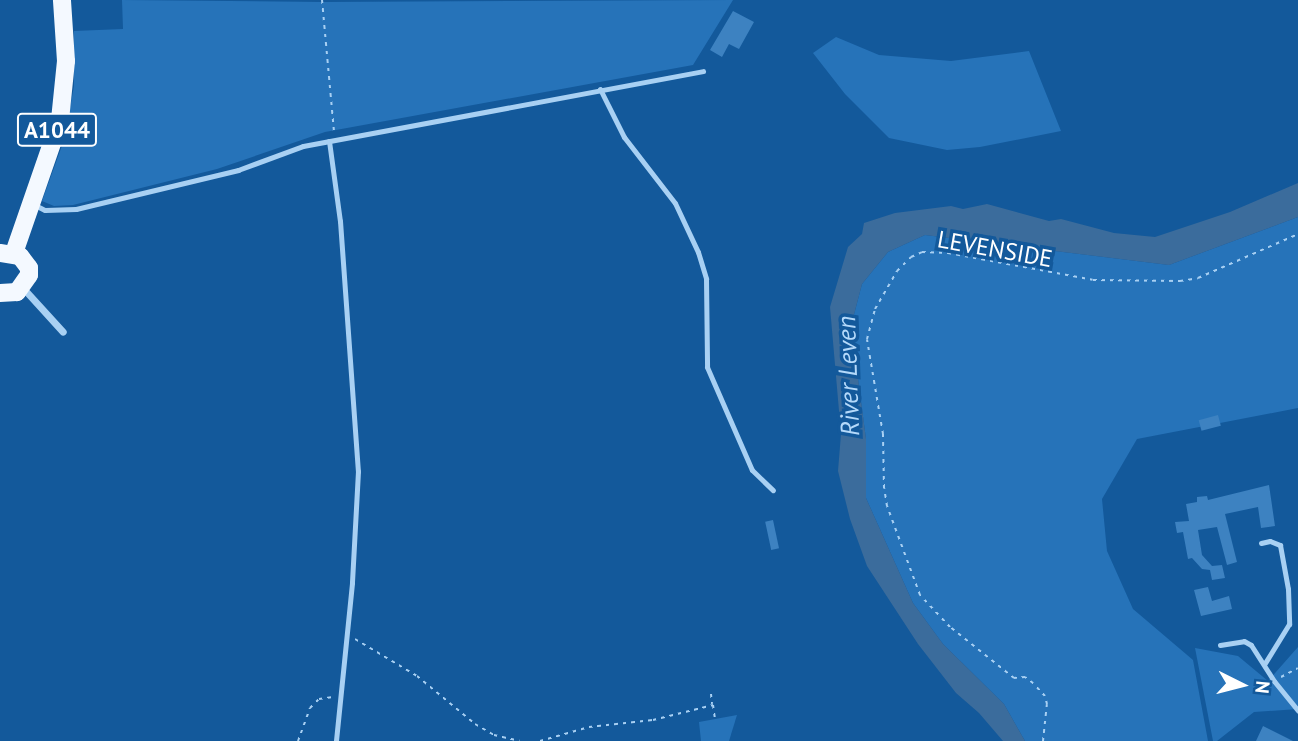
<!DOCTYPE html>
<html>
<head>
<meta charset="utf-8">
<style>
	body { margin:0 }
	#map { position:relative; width:1298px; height:741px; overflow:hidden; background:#13599b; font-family:"PT Sans",sans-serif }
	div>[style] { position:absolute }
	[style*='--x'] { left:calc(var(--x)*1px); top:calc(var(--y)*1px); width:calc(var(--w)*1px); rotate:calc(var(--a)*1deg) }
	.green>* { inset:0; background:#2673b9 }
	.water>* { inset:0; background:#3b6c9c }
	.building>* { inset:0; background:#3d82c1; transform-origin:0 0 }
	.path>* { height:2px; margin-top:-1px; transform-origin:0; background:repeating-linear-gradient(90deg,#a8d0f3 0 3.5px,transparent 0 8.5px) }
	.service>* { height:5px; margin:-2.5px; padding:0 2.5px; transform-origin:2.5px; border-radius:2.5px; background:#a8d0f3 }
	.minor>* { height:7px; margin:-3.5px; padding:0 3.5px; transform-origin:3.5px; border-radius:3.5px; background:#a8d0f3 }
	.primary>* { height:18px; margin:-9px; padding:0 9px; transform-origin:9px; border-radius:9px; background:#f4f9ff }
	span { translate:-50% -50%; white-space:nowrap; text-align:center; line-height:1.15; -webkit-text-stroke:7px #13599b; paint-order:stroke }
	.shield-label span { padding:2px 5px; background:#13599b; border:2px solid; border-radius:5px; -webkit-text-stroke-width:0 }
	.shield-label { font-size:23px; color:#fff; font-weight:700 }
	.street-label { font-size:24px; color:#fff }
	.water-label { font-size:26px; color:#b4d9fa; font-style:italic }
	.north { position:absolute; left:1207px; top:650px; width:70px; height:70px; -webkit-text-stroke:5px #13599b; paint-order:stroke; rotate:96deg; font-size:19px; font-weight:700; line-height:28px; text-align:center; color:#fff }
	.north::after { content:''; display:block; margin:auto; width:24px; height:32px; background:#fff; clip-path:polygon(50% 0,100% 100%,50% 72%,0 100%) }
</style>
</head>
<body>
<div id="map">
	<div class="green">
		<i style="clip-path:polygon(122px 0,323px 2px,733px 0,693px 65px,325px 132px,217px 169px,73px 205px,54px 206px,42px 201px,64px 140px,74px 86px,74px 31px,123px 29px)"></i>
		<i style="clip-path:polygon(836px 37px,879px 55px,951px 61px,1029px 51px,1061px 131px,980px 147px,947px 150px,889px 138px,845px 94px,813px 53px)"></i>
		<i style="clip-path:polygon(1298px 217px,1298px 408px,1137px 439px,1102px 499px,1107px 551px,1133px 609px,1193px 660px,1208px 741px,1025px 741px,1004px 704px,943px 644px,913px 603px,866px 498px,866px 439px,851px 326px,862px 284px,888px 252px,925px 235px,1169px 265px)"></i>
		<i style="clip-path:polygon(1298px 647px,1298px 709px,1254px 712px,1217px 741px,1213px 741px,1195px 648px,1238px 656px,1268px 681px)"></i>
		<i style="clip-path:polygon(737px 715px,729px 741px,701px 741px,699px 722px)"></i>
	</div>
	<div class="water">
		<i style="clip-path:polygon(1298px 183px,1298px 217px,1169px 265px,925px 235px,888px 252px,862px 284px,851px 326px,866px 439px,866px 498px,913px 603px,943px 644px,1004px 704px,1025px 741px,1003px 741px,979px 713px,956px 693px,918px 644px,867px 566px,850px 519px,838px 471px,841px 434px,830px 307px,848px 247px,862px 234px,864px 223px,895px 213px,951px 206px,963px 209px,987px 204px,1049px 221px,1061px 219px,1114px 233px,1155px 237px,1230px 212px)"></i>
	</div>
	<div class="building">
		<i style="clip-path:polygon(733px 11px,754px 22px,739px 49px,729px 44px,722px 57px,710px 50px)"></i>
		<i style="left:1218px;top:415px;width:11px;height:20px;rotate:75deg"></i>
		<i style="clip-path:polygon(1269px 485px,1275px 526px,1261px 528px,1258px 507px,1225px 514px,1237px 562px,1227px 565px,1217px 527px,1198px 530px,1202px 555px,1212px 566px,1222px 565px,1225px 578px,1212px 580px,1210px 570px,1202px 569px,1192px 558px,1188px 559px,1183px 532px,1177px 533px,1175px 522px,1189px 521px,1186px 504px,1197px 502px,1197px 497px,1207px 496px,1208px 500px)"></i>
		<i style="left:773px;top:520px;width:29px;height:8px;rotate:78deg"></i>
		<i style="clip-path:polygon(1208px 587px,1212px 601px,1229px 596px,1232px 609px,1201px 616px,1194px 590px)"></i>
		<i style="clip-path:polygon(1263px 726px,1293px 741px,1256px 741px)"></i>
	</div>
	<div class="path">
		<i style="--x:322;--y:0;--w:132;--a:84.8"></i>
		<i style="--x:355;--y:639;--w:72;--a:30.8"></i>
		<i style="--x:417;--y:676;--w:75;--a:39.6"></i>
		<i style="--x:475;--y:724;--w:22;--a:30"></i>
		<i style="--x:494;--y:735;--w:26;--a:13"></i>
		<i style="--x:1281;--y:677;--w:19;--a:-28"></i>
		<i style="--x:711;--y:694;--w:10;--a:84"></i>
		<i style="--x:298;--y:741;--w:35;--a:-70"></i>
		<i style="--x:310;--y:708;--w:13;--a:-45"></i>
		<i style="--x:319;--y:699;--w:14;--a:-8"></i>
		<i style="--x:540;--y:741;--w:51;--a:-15.9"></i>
		<i style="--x:589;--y:727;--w:64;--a:-6.2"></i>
		<i style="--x:653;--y:720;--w:62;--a:-14"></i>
		<i style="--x:713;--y:705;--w:14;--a:82"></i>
		<i style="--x:1043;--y:741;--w:37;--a:-84"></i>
		<i style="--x:1047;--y:704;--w:8;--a:-104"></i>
		<i style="--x:1045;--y:696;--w:18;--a:-133"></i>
		<i style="--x:1033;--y:683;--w:10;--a:-143"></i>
		<i style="--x:1025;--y:677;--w:11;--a:175"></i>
		<i style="--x:1014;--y:678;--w:82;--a:-141.4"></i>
		<i style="--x:950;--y:627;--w:44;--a:-133.2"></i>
		<i style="--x:920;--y:595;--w:95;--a:-110.3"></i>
		<i style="--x:887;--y:506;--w:18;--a:-99"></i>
		<i style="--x:884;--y:488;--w:54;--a:-91.1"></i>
		<i style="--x:883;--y:434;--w:96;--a:-99.6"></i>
		<i style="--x:867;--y:339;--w:31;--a:-75"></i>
		<i style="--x:875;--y:309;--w:44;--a:-59.9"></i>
		<i style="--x:897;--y:271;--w:20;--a:-45"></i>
		<i style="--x:911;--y:257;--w:12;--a:-24"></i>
		<i style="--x:922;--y:252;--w:26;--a:2"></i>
		<i style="--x:948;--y:253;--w:147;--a:10.5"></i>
		<i style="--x:1093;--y:280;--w:87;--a:0.7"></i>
		<i style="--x:1180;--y:281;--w:18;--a:-9"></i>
		<i style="--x:1198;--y:278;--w:109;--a:-23.7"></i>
	</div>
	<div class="service">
		<i style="--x:600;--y:89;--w:54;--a:63.4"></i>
		<i style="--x:624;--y:137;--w:83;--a:52.3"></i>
		<i style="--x:675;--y:203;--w:54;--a:64.9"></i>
		<i style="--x:698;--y:252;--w:28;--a:73"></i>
		<i style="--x:706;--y:279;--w:88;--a:89.3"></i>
		<i style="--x:707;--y:367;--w:112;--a:66.4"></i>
		<i style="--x:752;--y:470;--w:29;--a:44"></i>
		<i style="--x:329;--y:141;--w:81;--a:82.2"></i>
		<i style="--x:340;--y:221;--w:251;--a:85.9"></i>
		<i style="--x:358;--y:471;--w:112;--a:93.1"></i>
		<i style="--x:352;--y:583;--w:159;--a:95.8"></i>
		<i style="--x:33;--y:204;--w:13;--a:27"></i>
		<i style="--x:45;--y:210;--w:31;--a:-2"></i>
		<i style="--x:76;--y:209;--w:167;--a:-13.5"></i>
		<i style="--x:238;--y:170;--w:69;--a:-20.3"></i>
		<i style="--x:303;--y:146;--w:407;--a:-10.6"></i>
		<i style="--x:1261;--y:543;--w:9;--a:-13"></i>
		<i style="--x:1270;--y:541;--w:11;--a:22"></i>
		<i style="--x:1280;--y:545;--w:45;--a:79.7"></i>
		<i style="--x:1288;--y:589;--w:35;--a:88"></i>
		<i style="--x:1289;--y:624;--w:46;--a:121.6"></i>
		<i style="--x:1220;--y:645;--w:24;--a:-9"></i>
		<i style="--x:1244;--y:641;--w:8;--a:30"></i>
		<i style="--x:1251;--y:645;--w:43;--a:57.4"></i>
		<i style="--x:1274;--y:681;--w:38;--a:51"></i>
	</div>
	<div class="minor">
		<i style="--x:23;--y:288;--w:59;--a:47.7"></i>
	</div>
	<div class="primary">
		<i style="--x:0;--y:253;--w:20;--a:9"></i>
		<i style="--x:20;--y:256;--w:15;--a:53"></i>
		<i style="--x:29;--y:268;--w:7;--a:90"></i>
		<i style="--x:29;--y:275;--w:21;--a:125"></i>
		<i style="--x:17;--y:292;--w:17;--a:177"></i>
		<i style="--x:14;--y:253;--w:141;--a:-70.9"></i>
		<i style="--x:60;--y:120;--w:59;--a:-84.2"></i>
		<i style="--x:66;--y:61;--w:61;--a:-93.8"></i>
	</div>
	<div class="shield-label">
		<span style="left:57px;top:130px">A1044</span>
	</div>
	<div class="street-label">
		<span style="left:995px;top:249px;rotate:10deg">LEVENSIDE</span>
	</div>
	<div class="water-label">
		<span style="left:848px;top:376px;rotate:-92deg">River Leven</span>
	</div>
	<div class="north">N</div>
</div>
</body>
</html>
